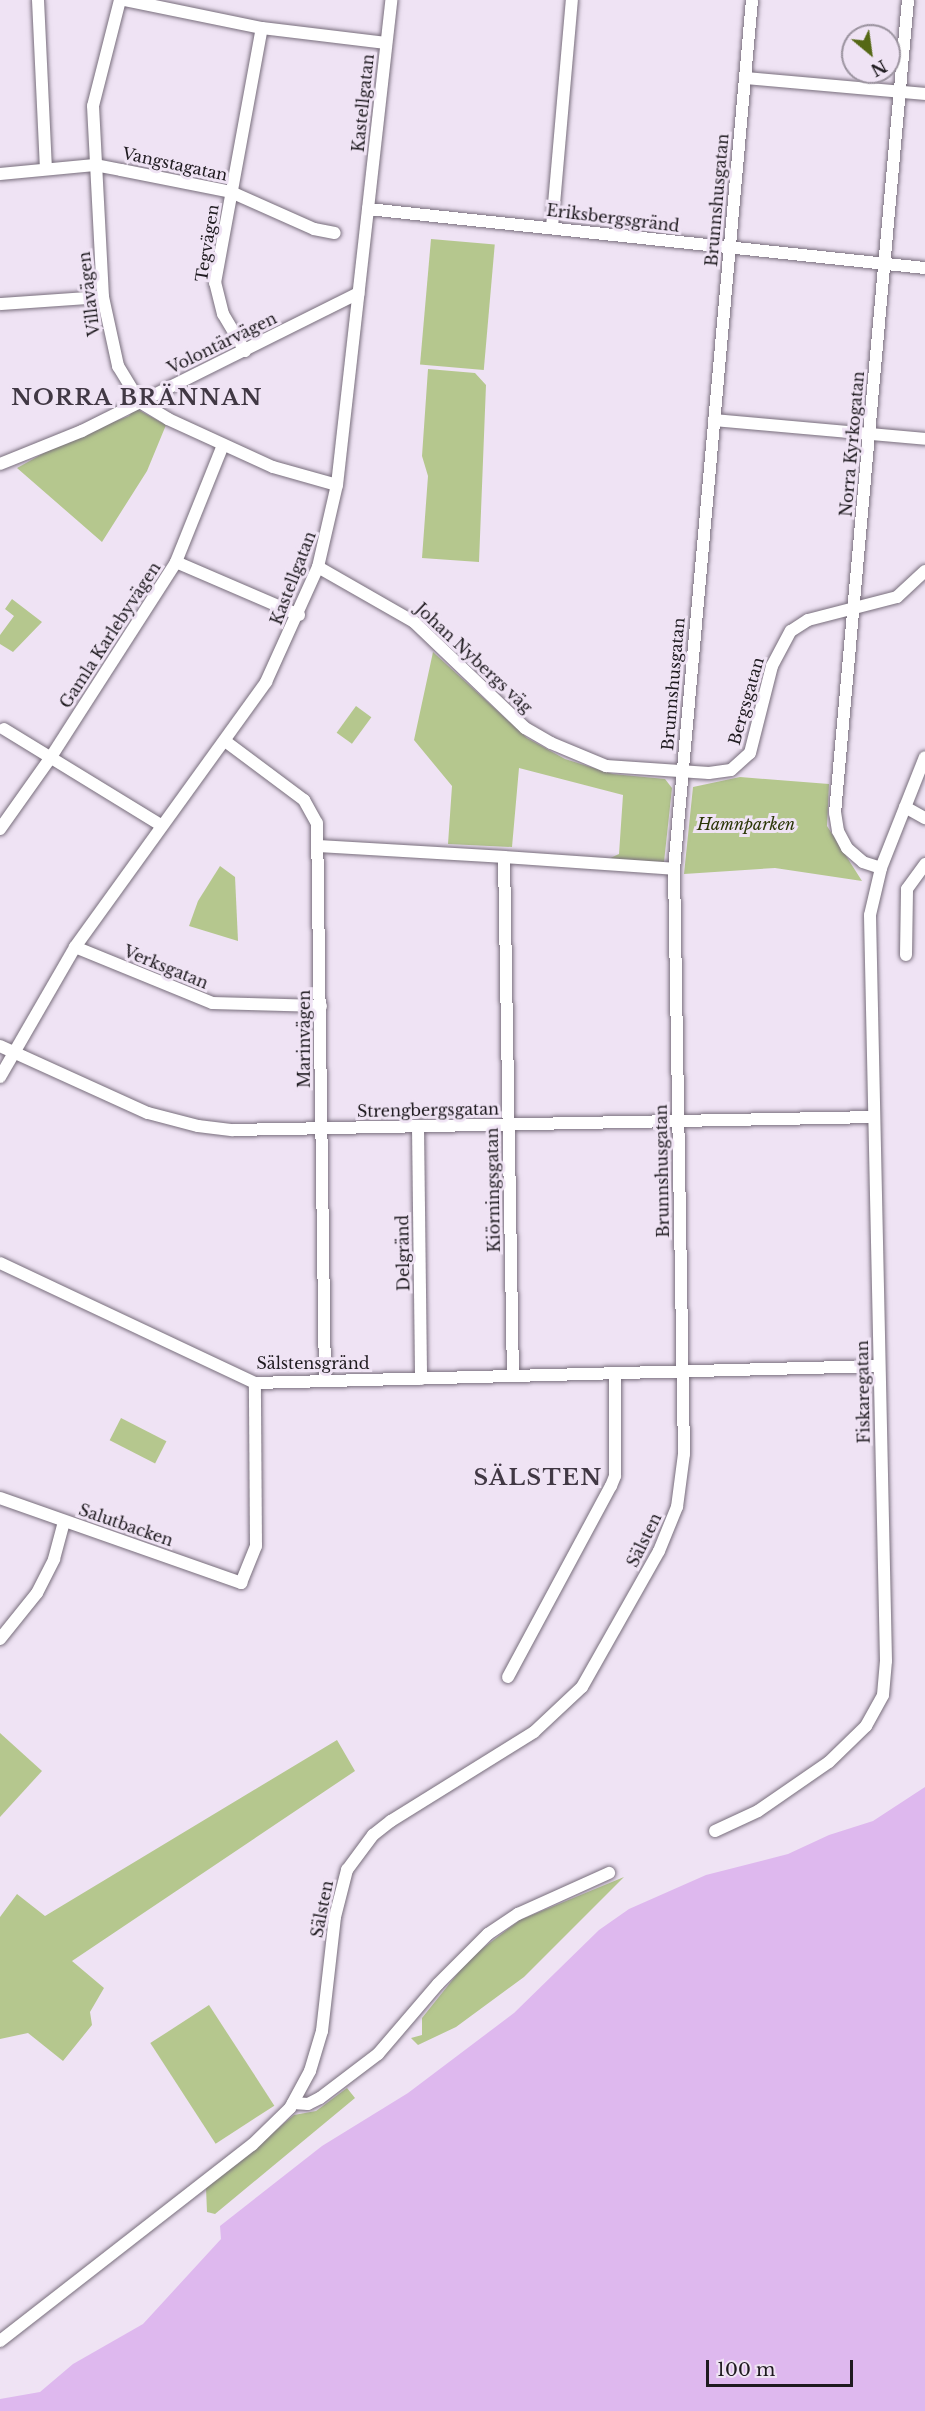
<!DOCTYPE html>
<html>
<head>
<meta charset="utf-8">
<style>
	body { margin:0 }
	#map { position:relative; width:925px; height:2411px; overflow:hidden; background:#efe3f4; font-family:"Libre Baskerville",serif }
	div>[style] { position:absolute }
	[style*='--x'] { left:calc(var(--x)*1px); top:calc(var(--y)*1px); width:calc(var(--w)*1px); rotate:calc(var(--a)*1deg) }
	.green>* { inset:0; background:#b5c78e; transform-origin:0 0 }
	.water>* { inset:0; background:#deb8ee }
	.roads { filter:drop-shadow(0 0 2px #786e7c) drop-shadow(0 0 2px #786e7c) }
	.minor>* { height:12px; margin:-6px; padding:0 6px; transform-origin:6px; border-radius:6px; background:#fff }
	span { translate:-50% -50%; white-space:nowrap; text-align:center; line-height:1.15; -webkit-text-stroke:6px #efe3f4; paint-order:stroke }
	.street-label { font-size:16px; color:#1e1a1f }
	.park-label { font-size:16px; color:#2b3607; font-style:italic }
	.district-label { font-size:22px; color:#413844; font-weight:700; letter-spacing:1.5px }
	.north { position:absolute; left:841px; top:24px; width:60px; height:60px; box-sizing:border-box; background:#efe3f4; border:2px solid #9b939f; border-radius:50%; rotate:151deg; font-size:16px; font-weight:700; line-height:24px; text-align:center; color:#1e1a1f }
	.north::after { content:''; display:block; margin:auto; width:21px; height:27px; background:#556815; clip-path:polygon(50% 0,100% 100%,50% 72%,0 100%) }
	.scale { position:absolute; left:706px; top:2360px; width:147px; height:27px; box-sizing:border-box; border:3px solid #1e1a1f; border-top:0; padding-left:8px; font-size:18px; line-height:21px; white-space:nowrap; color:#1e1a1f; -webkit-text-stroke:4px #efe3f4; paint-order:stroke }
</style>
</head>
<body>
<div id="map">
	<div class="green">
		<i style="left:431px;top:239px;width:64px;height:126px;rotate:5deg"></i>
		<i style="clip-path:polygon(428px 369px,475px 373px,486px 385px,479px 562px,422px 558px,428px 476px,422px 456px)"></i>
		<i style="clip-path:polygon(135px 408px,166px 425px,147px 471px,102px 542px,17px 468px,69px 439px,129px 416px)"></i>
		<i style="clip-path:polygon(12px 599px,42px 622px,13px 652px,0 644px,0 635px,14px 616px,5px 609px)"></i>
		<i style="clip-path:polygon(433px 652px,527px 738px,565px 759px,613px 774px,665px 779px,672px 788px,664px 862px,606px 860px,619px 854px,623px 795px,519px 768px,512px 847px,448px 844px,452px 786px,414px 740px)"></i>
		<i style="left:356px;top:706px;width:19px;height:33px;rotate:36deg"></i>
		<i style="clip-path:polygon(740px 777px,829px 784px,827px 826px,862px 881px,775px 868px,684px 874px,693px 787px)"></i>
		<i style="clip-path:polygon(220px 866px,235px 877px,238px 941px,189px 926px,198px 901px)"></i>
		<i style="left:121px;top:1418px;width:51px;height:25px;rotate:27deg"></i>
		<i style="clip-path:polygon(0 1733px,42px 1771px,0 1817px)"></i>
		<i style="clip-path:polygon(337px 1740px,355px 1771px,72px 1961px,104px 1988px,90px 2012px,92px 2025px,63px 2061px,28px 2033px,0 2039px,0 1917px,17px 1894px,45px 1916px)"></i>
		<i style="clip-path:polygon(624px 1877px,524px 1977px,456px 2027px,418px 2045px,411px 2038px,422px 2035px,422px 2018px,470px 1958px,520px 1920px)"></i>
		<i style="left:209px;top:2005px;width:120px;height:70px;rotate:57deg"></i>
		<i style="clip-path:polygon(347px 2088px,355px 2098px,215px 2214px,207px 2212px,206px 2188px,294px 2115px,316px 2111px)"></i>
	</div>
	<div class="water">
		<i style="clip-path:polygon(925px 1787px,925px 2411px,0 2411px,0 2399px,40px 2392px,73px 2364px,143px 2324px,221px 2239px,220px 2226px,322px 2146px,408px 2093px,514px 2013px,599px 1930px,629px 1909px,706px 1875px,788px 1854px,829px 1835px,873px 1821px)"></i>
	</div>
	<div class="roads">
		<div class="minor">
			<i style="--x:38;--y:0;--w:169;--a:87.3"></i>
			<i style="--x:120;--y:0;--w:109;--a:104.3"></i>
			<i style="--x:93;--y:106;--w:191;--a:87"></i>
			<i style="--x:103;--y:297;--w:71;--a:77.7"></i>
			<i style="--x:118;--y:366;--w:42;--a:58.6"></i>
			<i style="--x:140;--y:402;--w:33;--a:31"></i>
			<i style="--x:168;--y:419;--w:115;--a:24.6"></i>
			<i style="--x:273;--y:467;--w:66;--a:15.7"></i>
			<i style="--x:125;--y:0;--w:140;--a:11.6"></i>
			<i style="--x:262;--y:28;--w:125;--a:6.9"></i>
			<i style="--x:746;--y:78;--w:180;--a:5.1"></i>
			<i style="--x:0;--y:174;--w:95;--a:-5.4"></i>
			<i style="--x:95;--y:165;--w:26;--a:11"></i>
			<i style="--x:121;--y:170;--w:112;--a:11.3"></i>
			<i style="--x:231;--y:192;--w:91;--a:24"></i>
			<i style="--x:314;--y:229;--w:21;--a:11"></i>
			<i style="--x:368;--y:209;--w:560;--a:6.05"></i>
			<i style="--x:552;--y:227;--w:228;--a:-85"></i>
			<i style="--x:0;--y:304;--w:103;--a:-3.9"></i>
			<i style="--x:245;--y:351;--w:43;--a:-120.7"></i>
			<i style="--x:223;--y:314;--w:32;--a:-104"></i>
			<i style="--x:215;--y:283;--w:259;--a:-79.6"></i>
			<i style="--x:714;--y:420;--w:212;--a:5.1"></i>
			<i style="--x:0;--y:464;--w:88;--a:-21.9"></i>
			<i style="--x:82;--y:431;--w:309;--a:-26.5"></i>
			<i style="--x:176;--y:562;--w:134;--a:23.3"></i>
			<i style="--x:318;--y:567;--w:111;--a:29.8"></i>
			<i style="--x:414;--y:622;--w:153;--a:43.7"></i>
			<i style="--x:525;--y:728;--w:30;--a:30"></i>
			<i style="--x:551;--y:743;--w:60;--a:22.7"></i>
			<i style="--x:606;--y:766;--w:103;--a:3.9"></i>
			<i style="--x:709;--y:773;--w:22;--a:-8"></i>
			<i style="--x:731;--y:770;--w:25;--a:-42"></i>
			<i style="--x:750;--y:753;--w:90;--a:-75.8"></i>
			<i style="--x:772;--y:666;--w:40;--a:-62"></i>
			<i style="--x:791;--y:631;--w:20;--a:-33"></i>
			<i style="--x:808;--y:620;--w:92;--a:-14.5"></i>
			<i style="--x:897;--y:597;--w:38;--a:-43"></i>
			<i style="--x:4;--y:729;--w:185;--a:31.5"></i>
			<i style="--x:225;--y:741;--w:99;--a:36.8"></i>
			<i style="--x:304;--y:800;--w:26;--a:61"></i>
			<i style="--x:317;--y:823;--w:558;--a:89.18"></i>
			<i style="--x:905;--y:807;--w:23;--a:29"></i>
			<i style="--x:0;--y:829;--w:88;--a:-54.7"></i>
			<i style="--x:51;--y:757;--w:232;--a:-57.3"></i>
			<i style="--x:176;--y:562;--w:126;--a:-68.1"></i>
			<i style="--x:320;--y:846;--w:184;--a:3.4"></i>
			<i style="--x:504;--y:857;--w:519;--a:89.01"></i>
			<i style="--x:504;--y:857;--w:170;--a:4"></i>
			<i style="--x:881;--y:868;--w:19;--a:-162"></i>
			<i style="--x:863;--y:862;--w:21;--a:-139"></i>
			<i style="--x:847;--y:848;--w:19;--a:-118"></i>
			<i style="--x:838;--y:831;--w:18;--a:-99"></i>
			<i style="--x:835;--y:813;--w:816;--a:-84.87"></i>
			<i style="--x:75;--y:947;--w:148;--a:22.2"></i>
			<i style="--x:212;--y:1003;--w:109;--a:1.6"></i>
			<i style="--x:906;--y:955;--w:66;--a:-89.1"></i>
			<i style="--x:907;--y:889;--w:31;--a:-54"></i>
			<i style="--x:0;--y:1046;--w:162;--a:24.4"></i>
			<i style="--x:148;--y:1113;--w:52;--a:14.6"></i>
			<i style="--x:198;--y:1126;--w:35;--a:7"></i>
			<i style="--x:233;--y:1130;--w:640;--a:-1.16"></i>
			<i style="--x:0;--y:1077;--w:150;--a:-60"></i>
			<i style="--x:75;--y:947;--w:327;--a:-54.2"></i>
			<i style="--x:266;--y:682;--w:126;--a:-65.7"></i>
			<i style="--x:318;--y:567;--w:84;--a:-77"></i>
			<i style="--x:337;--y:485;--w:488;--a:-83.6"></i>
			<i style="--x:418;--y:1127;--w:252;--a:89.3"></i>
			<i style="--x:0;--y:1263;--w:282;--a:25.2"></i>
			<i style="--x:255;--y:1383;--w:624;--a:-1.56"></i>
			<i style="--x:0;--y:1498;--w:256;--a:19.4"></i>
			<i style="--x:241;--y:1583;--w:40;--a:-68"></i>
			<i style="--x:256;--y:1546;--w:163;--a:-90.4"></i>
			<i style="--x:0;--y:1639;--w:59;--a:-51.2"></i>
			<i style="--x:37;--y:1593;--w:38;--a:-63"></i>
			<i style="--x:54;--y:1559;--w:39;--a:-75"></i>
			<i style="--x:508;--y:1677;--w:217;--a:-61.7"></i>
			<i style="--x:611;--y:1486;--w:11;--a:-68"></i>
			<i style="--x:615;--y:1476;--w:100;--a:-90"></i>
			<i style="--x:715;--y:1831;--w:47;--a:-24.9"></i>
			<i style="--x:758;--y:1811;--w:86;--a:-34.6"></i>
			<i style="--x:829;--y:1762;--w:52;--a:-44.2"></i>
			<i style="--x:866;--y:1726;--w:35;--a:-61"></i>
			<i style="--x:883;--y:1695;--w:34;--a:-85"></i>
			<i style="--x:886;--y:1661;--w:746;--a:-91.23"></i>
			<i style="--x:870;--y:915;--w:48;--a:-76.8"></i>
			<i style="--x:881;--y:868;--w:119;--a:-68.4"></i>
			<i style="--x:293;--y:2103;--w:15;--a:4"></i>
			<i style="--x:308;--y:2104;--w:13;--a:-27"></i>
			<i style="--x:320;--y:2098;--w:73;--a:-37.2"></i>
			<i style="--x:378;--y:2054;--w:92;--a:-49.4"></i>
			<i style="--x:438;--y:1984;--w:71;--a:-45"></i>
			<i style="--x:488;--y:1934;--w:36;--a:-34"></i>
			<i style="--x:518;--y:1914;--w:100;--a:-24.3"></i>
			<i style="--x:0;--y:2341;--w:319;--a:-37.9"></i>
			<i style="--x:252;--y:2145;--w:53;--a:-44.2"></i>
			<i style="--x:290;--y:2108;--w:42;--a:-61.6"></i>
			<i style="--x:310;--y:2071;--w:42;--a:-73.3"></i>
			<i style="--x:322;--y:2031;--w:115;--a:-83.5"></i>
			<i style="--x:335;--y:1917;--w:49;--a:-75.7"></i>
			<i style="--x:347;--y:1870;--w:44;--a:-53.4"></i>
			<i style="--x:373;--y:1835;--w:23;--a:-38"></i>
			<i style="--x:391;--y:1821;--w:168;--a:-31.9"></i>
			<i style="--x:534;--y:1732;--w:66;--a:-43.2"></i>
			<i style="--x:582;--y:1687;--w:156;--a:-60.5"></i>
			<i style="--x:659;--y:1551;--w:48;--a:-67.8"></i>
			<i style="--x:677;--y:1507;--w:53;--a:-82.5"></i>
			<i style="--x:684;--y:1454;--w:585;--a:-90.98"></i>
			<i style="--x:674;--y:869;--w:872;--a:-84.87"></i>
		</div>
	</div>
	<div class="street-label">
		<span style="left:363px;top:103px;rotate:-84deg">Kastellgatan</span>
		<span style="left:175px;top:164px;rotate:12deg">Vangstagatan</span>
		<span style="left:717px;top:200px;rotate:-85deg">Brunnshusgatan</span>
		<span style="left:613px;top:218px;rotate:7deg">Eriksbergsgränd</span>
		<span style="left:207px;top:243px;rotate:-81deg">Tegvägen</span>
		<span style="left:89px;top:294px;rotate:-97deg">Villavägen</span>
		<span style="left:222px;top:343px;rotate:-26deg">Volontärvägen</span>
		<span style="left:852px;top:444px;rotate:-85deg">Norra Kyrkogatan</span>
		<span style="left:293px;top:578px;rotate:-69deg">Kastellgatan</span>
		<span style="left:110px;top:635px;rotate:-57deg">Gamla Karlebyvägen</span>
		<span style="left:474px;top:658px;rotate:43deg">Johan Nybergs väg</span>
		<span style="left:673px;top:684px;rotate:-85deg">Brunnshusgatan</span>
		<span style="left:746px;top:701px;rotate:-74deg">Bergsgatan</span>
		<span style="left:166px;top:967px;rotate:22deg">Verksgatan</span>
		<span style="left:304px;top:1039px;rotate:-90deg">Marinvägen</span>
		<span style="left:428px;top:1110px;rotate:-1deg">Strengbergsgatan</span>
		<span style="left:662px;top:1171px;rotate:-91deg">Brunnshusgatan</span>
		<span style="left:493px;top:1190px;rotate:-91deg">Kiörningsgatan</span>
		<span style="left:403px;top:1253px;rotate:-91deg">Delgränd</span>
		<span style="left:313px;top:1363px">Sälstensgränd</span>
		<span style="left:863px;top:1392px;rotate:-91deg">Fiskaregatan</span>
		<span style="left:126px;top:1525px;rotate:19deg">Salutbacken</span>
		<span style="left:644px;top:1540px;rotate:-64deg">Sälsten</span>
		<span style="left:322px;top:1909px;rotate:-79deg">Sälsten</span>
	</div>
	<div class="park-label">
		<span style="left:746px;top:824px">Hamnparken</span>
	</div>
	<div class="district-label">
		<span style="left:137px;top:398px">NORRA BRÄNNAN</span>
		<span style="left:538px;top:1478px">SÄLSTEN</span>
	</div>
	<div class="north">N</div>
	<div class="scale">100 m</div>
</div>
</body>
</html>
